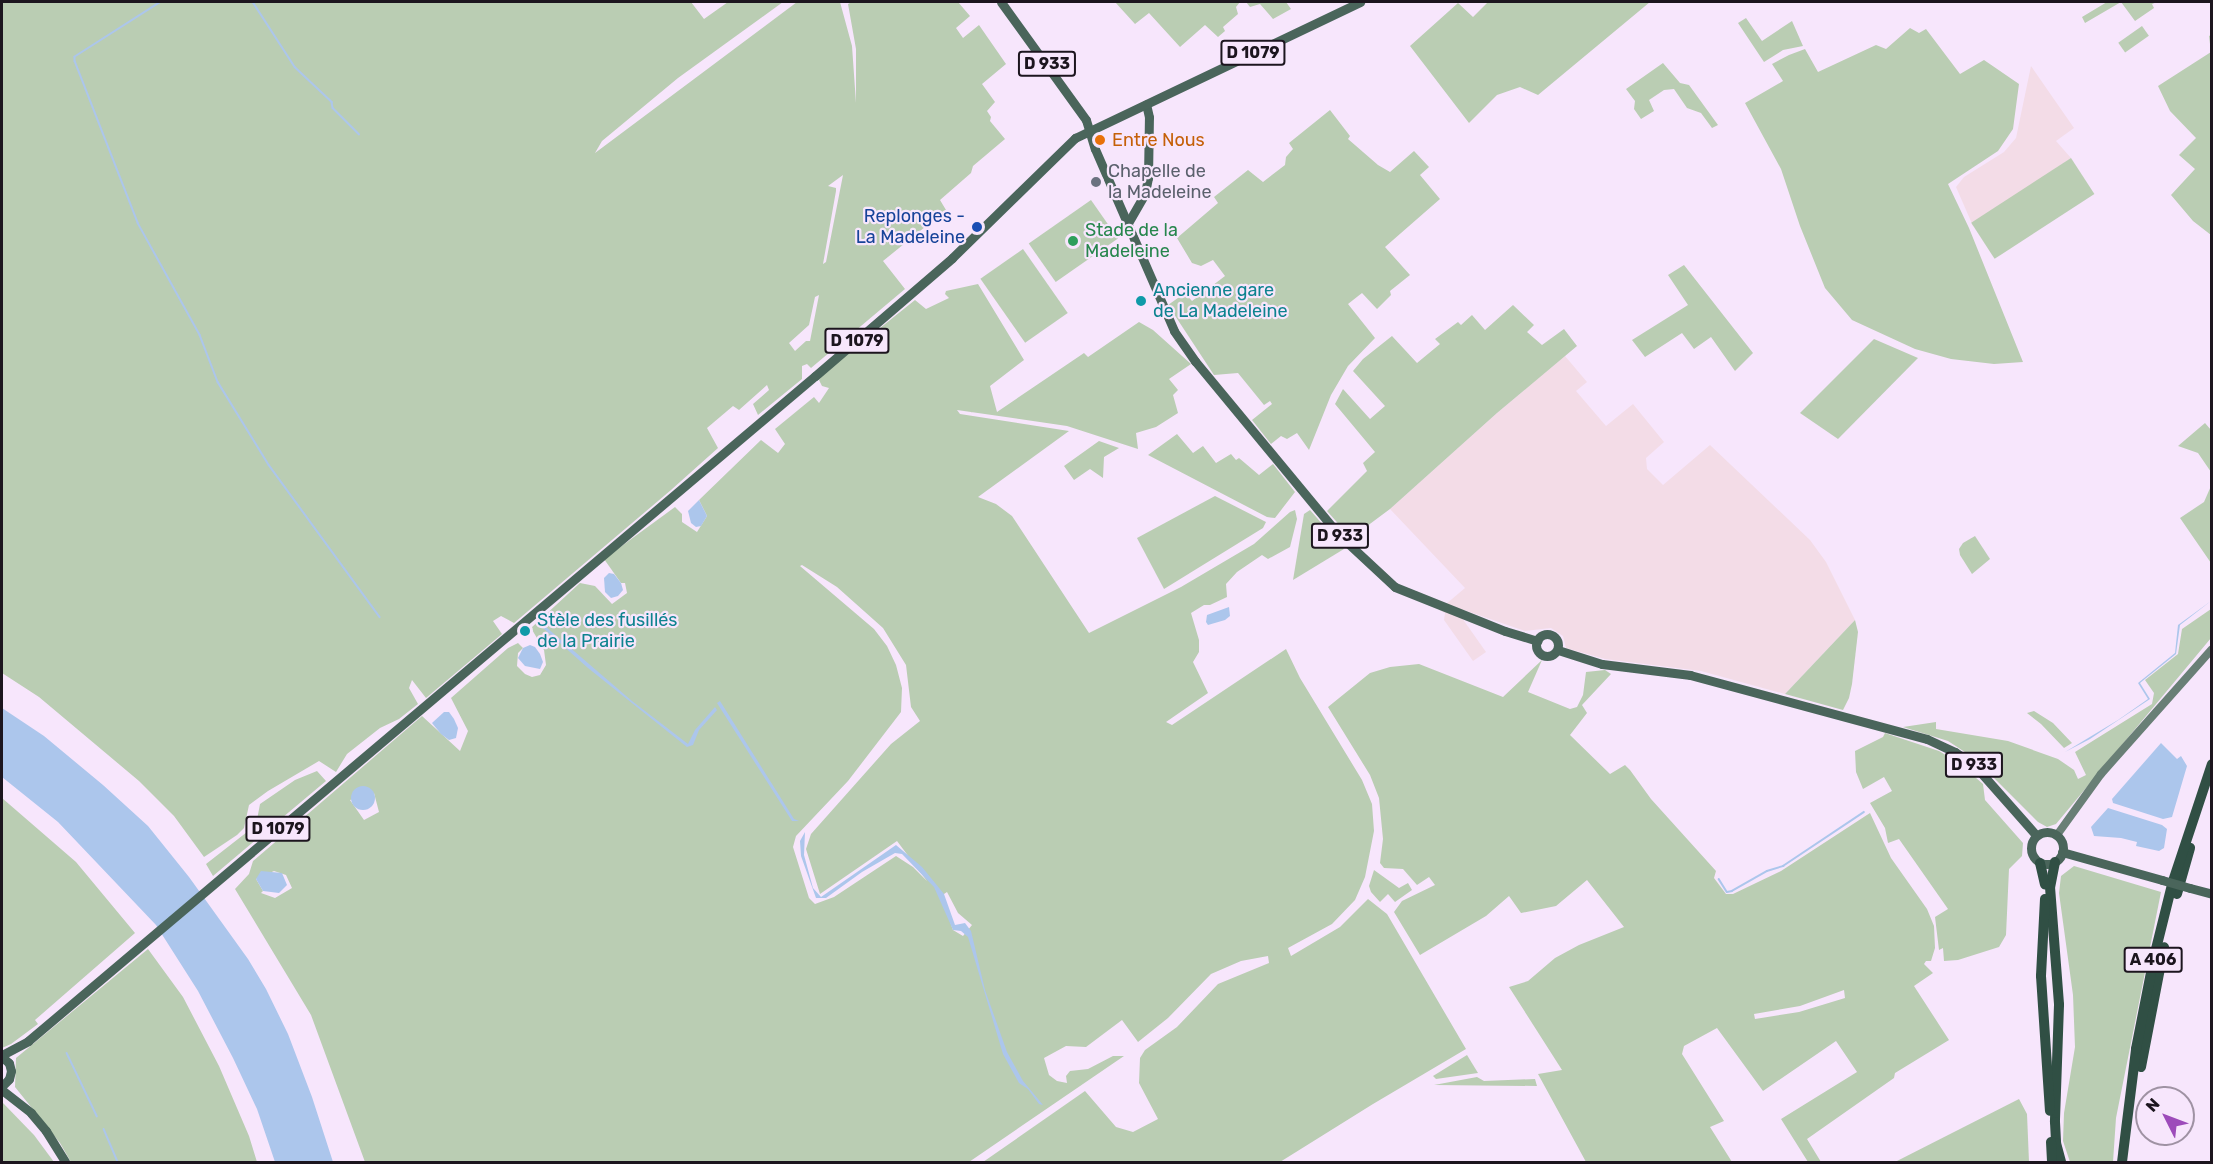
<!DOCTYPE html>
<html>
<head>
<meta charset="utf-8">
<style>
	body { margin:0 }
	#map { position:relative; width:2213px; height:1164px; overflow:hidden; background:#f7e6fc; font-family:Rubik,sans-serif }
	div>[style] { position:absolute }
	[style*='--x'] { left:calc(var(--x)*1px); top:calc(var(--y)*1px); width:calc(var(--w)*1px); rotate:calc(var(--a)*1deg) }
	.industrial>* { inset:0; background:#f3dce7 }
	.green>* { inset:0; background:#bacdb3; transform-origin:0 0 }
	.water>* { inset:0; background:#acc6ec }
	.round { border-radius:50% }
	.stream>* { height:1.5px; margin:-0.75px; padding:0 0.75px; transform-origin:0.75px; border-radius:0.75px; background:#acc6ec }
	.secondary>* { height:8px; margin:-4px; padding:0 4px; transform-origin:4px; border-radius:4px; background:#697f76 }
	.primary>* { height:9px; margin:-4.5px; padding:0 4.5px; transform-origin:4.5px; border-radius:4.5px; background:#4a655b }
	.primary>.ring { margin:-4.5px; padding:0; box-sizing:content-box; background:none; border:9px solid #4a655b; border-radius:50% }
	.motorway>* { height:10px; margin:-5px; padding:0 5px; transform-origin:5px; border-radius:5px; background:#304f44 }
	.primary-bridge>* { height:9px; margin:-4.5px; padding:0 4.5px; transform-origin:4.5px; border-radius:4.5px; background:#4a655b }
	.dots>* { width:16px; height:16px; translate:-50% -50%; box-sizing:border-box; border:3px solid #f7e6fc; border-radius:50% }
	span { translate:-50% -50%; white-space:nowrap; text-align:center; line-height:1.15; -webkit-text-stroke:4.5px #f7e6fc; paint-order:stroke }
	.shield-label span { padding:2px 4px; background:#f7e6fc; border:2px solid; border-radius:4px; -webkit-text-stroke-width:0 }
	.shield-label { font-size:16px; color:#1c151e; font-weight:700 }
	.food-label { font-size:18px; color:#c56008 }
	.left { translate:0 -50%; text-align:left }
	.worship-label { font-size:18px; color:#5b616d }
	.transit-label { font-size:18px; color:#164399 }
	.right { translate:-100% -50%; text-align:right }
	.leisure-label { font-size:18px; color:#27864d }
	.culture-label { font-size:18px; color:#0d838f }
	.frame { position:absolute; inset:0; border:3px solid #1c151e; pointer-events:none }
	.north { position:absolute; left:2135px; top:1086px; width:60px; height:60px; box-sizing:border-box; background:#f7e6fc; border:2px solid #9f92a3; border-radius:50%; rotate:312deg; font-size:16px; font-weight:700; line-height:24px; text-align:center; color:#1c151e }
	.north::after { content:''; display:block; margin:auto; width:21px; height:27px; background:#9d4bba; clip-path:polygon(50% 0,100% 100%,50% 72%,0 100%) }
</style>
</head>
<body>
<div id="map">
	<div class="industrial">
		<i style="clip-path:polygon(2031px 66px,2074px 128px,2056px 141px,2071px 158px,1973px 226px,1956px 187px,1964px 177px,2004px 152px,2016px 138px)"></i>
		<i style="clip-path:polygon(1565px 356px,1587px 382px,1576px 391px,1606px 426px,1633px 404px,1664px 442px,1646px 458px,1647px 469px,1663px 485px,1710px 445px,1810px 540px,1826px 562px,1855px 620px,1785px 694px,1701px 671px,1605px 659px,1566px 648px,1563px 636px,1551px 628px,1525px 631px,1464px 610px,1462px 618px,1486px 652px,1473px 661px,1444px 620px,1445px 613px,1439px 610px,1465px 588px,1390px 509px,1497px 413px)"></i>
	</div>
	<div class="green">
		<i style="clip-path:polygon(evenodd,2px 2px,691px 2px,704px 19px,728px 2px,783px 2px,678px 78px,602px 141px,595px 153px,797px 2px,840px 2px,852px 46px,856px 103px,856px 49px,848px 4px,852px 2px,958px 2px,970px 16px,956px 28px,963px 38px,979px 25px,1006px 64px,982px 84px,995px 102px,987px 111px,991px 117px,990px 121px,1005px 139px,973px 166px,971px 173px,940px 200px,946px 210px,883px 261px,905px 289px,811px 368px,807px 364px,802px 366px,802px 379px,758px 415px,753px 404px,769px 390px,767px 385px,739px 410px,733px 406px,707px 428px,718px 448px,671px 490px,514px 623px,501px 616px,493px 621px,502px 634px,426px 698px,412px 680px,409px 688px,418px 704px,399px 719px,380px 728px,347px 754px,336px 772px,319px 761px,268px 791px,249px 805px,244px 828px,237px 835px,204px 857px,174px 816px,139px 781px,39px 697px,2px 673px,2px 2px,843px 175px,826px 262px,823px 264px,836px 191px,836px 188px,828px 186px,843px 175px,2px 2px,819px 295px,810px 341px,806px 341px,795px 351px,789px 343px,809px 325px,815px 297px,819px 295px)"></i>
		<i style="clip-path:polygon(1115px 2px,1240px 2px,1236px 7px,1238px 14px,1223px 27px,1225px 31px,1218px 37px,1205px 25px,1180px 47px,1149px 13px,1135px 24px)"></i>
		<i style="clip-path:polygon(1246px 2px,1286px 2px,1291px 9px,1273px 19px,1260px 4px,1250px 7px)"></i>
		<i style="clip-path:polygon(1488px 2px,1650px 2px,1538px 95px,1520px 87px,1497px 95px,1469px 123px,1410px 46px,1458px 3px,1473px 17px)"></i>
		<i style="clip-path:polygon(2107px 2px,2157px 2px,2152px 4px,2154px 8px,2135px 21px,2121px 2px,2085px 23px,2082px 17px)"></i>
		<i style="clip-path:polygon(1746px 18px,1762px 41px,1792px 21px,1803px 46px,1783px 50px,1764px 62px,1738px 23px)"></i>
		<i style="left:2142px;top:26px;width:12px;height:29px;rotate:55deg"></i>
		<i style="clip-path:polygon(1910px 28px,1919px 33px,1926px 29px,1960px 74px,1984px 60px,2019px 84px,2013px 129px,1998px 151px,1948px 184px,1969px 228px,2023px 362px,1994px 364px,1951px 359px,1915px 349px,1852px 320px,1825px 288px,1800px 226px,1781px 169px,1745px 103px,1783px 81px,1772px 64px,1789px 55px,1805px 49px,1818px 72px,1876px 45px,1886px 49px)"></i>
		<i style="clip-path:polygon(2211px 35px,2211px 235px,2193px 221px,2171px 195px,2195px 169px,2179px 155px,2196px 138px,2170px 111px,2158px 86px,2211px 52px,2209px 36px)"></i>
		<i style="clip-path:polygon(1663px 63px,1680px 83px,1689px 85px,1718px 125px,1712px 128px,1701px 113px,1687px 108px,1674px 89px,1664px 90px,1649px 100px,1654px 111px,1641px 119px,1634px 109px,1635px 101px,1626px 89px)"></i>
		<i style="clip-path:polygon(1330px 110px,1350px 136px,1348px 139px,1378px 165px,1390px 172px,1414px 151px,1429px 167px,1420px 175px,1440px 199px,1385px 247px,1410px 275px,1390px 291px,1391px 295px,1377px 309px,1362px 293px,1348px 304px,1375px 338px,1348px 366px,1331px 395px,1309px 450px,1297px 433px,1287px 439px,1281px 436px,1271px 444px,1252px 420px,1272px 404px,1270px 401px,1264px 405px,1238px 373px,1214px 375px,1168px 305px,1185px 293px,1192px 301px,1225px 276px,1213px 260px,1201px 266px,1192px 263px,1177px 238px,1218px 203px,1214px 197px,1248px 170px,1263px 182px,1285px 165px,1286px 157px,1293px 149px,1289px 143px)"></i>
		<i style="left:2071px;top:158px;width:43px;height:119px;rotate:57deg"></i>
		<i style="left:1091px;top:200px;width:47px;height:76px;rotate:55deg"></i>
		<i style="left:1023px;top:249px;width:78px;height:52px;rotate:55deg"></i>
		<i style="clip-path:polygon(1684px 265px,1753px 353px,1735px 371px,1711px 337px,1694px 349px,1682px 333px,1645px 357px,1632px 340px,1688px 305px,1668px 275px)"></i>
		<i style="clip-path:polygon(evenodd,978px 284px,1024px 360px,990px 386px,997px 412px,1084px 353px,1088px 357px,1139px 322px,1153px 330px,1191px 364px,1169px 379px,1178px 390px,1173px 395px,1178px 413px,1156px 427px,1136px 433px,1138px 449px,1067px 426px,957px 410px,960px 414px,1069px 431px,978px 497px,996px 504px,1012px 516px,1089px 633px,1181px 587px,1254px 544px,1290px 512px,1295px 510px,1297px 519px,1290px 547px,1268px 559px,1262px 555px,1237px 572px,1226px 584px,1227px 597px,1210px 605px,1204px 605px,1191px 613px,1199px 640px,1199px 652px,1193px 662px,1208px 693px,1166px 722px,1172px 725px,1286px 649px,1300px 678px,1362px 780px,1372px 804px,1374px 831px,1365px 877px,1355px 900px,1332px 924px,1288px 948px,1291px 956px,1340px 927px,1368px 899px,1387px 914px,1466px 1049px,1373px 1104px,1280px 1162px,983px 1162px,1085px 1091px,1116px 1127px,1133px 1132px,1158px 1119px,1139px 1083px,1140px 1058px,1145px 1050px,1177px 1027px,1218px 984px,1269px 963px,1268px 956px,1241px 961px,1211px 974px,1168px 1018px,1138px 1042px,1122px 1020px,1086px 1047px,1066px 1046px,1044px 1058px,1049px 1075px,1057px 1081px,1067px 1083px,1066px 1076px,1070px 1071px,1088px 1069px,1113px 1056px,1124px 1056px,969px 1162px,365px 1162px,311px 1015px,235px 889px,249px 874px,253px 861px,422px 716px,460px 751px,468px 731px,451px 698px,508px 648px,518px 643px,523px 648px,518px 653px,517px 666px,525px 674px,532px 677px,540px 675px,546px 665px,544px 650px,531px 628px,580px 583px,595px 586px,612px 604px,627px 593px,625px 583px,621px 583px,604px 559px,675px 507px,682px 514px,682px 522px,697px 532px,707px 516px,699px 500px,761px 440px,778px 453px,785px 444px,775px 429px,814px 397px,819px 403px,829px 388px,822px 386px,819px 380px,824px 373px,915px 300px,926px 309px,949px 298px,945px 294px,946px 291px,978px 284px,802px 565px,837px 587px,883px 628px,906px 665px,911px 707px,920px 721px,891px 744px,811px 834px,806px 849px,820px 894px,897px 841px,927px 881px,913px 867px,896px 856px,834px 897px,815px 904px,809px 898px,793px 847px,796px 836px,848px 781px,901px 712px,902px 688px,896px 665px,887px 646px,874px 629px,800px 566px,802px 565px,978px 284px,374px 793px,379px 812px,364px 820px,350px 800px,374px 793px,978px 284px,274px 871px,286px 875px,292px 888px,275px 898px,261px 893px,263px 891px,256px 879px,274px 871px,978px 284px,947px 892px,958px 913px,972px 925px,963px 936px,953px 930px,941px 896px,947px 892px)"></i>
		<i style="clip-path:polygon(1513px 305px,1534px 325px,1527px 332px,1542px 345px,1564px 329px,1577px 346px,1497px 413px,1390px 509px,1351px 538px,1327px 511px,1367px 471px,1363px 463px,1375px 452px,1335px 404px,1343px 389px,1370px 419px,1385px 406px,1353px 371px,1363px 359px,1392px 336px,1417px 363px,1440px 344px,1435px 339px,1458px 322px,1461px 325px,1472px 315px,1485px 330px)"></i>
		<i style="clip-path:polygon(1874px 339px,1918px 358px,1838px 439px,1800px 413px)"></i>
		<i style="clip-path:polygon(2205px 423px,2211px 430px,2211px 472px,2198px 453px,2178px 446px)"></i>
		<i style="clip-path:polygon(1177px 434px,1193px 453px,1203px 446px,1216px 463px,1231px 454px,1236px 460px,1239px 458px,1259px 475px,1273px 464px,1295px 492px,1275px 518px,1267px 517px,1148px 455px)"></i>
		<i style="clip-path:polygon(1099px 441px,1119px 448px,1104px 457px,1103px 478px,1090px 469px,1074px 480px,1064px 466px)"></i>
		<i style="clip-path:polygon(2211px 486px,2211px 563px,2180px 518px,2204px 502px)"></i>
		<i style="clip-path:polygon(1215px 496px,1266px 522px,1263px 528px,1164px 589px,1137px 538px)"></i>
		<i style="clip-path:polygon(1310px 510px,1344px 549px,1293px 580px,1304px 514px)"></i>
		<i style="clip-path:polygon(1975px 536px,1990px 559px,1972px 574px,1960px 555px,1959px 549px,1963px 543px)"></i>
		<i style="clip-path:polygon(2211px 609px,2211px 638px,2056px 824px,2047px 827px,2038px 822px,1974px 758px,1948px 741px,1903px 727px,1936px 722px,1936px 729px,2008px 741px,2058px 759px,2074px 770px,2078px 779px,2086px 775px,2075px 752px,2152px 704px,2154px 693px,2145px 680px,2178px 654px,2182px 629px)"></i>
		<i style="clip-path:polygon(1855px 620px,1858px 632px,1852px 684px,1849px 698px,1843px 710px,1785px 694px)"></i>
		<i style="clip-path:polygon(evenodd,1542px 660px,1528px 692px,1570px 709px,1577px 707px,1583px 695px,1586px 672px,1605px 670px,1611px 674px,1582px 705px,1587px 713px,1570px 735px,1610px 774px,1625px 765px,1630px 770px,1651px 799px,1716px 871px,1714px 878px,1726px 894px,1733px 894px,1781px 871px,1870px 813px,1891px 858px,1927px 909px,1934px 926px,1935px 948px,1931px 961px,1926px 961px,1924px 964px,1933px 973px,1914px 986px,1949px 1040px,1895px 1073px,1894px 1078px,1807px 1139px,1821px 1162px,1808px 1162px,1781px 1119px,1857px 1072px,1836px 1041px,1763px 1091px,1717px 1028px,1684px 1046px,1682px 1054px,1724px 1121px,1710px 1127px,1732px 1162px,1586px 1162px,1538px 1074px,1562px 1070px,1509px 987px,1528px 981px,1555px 958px,1579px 945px,1624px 927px,1587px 880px,1556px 906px,1521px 913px,1509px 896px,1486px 916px,1420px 955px,1394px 912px,1402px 901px,1435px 885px,1429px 877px,1417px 885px,1403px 869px,1384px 868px,1380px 863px,1383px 839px,1379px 798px,1370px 775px,1328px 707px,1370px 673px,1390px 667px,1419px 664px,1503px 697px,1542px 660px,1844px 990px,1845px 998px,1799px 1012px,1755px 1019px,1754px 1014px,1800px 1006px,1844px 990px)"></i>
		<i style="clip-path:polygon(2034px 711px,2053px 723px,2072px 743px,2064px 748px,2041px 724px,2027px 713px)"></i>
		<i style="clip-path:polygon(1885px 733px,1939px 751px,1959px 763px,1983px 784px,1985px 800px,2023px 843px,2022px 856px,2009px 869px,2006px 935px,1999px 947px,1958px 960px,1944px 961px,1943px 948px,1939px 950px,1935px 917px,1948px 909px,1899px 839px,1888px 843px,1885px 828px,1870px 803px,1892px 791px,1884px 777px,1863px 789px,1856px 772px,1855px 751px,1883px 737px)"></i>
		<i style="clip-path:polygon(317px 771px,326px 781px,213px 876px,206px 864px,256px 825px,260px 804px,295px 780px)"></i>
		<i style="clip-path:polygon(2px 798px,76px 862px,135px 933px,35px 1020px,38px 1024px,11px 1044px,2px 1048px)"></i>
		<i style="clip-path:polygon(2074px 866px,2161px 892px,2116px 1118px,2113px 1162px,2070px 1162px,2063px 1141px,2064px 1113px,2075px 1047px,2073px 995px,2059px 893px,2061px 876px)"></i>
		<i style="clip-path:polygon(1374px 870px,1399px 888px,1408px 883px,1412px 890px,1395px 902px,1388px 894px,1380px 902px,1371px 892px,1369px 886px)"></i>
		<i style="clip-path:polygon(148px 949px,183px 997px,219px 1066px,249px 1136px,257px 1162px,71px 1162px,60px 1143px,15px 1087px,16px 1058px)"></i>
		<i style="clip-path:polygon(1467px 1055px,1478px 1073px,1436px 1079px,1433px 1076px)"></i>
		<i style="clip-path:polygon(1477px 1077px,1484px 1081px,1535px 1079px,1537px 1086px,1434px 1085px)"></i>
		<i style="clip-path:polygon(2019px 1099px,2027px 1114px,2029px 1162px,1895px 1162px)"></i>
		<i style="clip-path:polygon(2px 1102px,34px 1135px,54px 1162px,2px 1162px)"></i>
	</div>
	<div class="water">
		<i style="clip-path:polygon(699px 500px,707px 516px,701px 526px,696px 527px,691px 523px,688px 511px)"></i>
		<i style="clip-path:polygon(609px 573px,614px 574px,621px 583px,623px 590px,618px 596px,611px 598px,605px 592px,604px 578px)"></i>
		<i style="clip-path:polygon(2211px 601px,2180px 625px,2176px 654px,2140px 683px,2150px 699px,2090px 739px,2065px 752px,2118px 720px,2148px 699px,2138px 683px,2175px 653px,2178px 625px)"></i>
		<i style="clip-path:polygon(1229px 607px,1230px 616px,1225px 620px,1208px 625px,1206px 622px,1207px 615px)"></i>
		<i style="clip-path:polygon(546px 627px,632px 701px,688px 744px,695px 730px,715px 707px,717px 710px,699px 730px,693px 745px,687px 747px,588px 668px,543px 628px)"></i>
		<i style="clip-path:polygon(530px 645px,535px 647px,540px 654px,543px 662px,540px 669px,525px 666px,518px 658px,523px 648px)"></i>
		<i style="clip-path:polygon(720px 701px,794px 819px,799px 821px,792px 821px,717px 703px)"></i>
		<i style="clip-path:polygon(2px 708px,44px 736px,103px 785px,148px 826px,189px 877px,248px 959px,266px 989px,288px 1034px,312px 1097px,333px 1162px,275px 1162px,257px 1109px,233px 1058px,198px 991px,156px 925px,58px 822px,2px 777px)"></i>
		<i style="clip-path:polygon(444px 712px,449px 712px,454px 719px,458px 728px,456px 738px,449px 740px,441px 734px,432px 723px)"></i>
		<i style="clip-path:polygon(2161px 743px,2177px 759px,2181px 756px,2187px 766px,2172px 817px,2163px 819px,2113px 803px,2112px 799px)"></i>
		<i class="round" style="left:351px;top:786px;width:24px;height:24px"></i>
		<i style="clip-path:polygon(2108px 808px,2162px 825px,2167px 829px,2164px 848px,2159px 851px,2136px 846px,2137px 842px,2121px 838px,2094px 836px,2091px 827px)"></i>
		<i style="clip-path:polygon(805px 832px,804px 855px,813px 888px,821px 897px,896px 845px,922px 867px,944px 894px,955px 925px,965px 923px,971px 931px,985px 990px,1007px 1052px,1023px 1081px,1043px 1105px,1039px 1104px,1028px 1089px,1019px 1083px,1003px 1054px,968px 937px,961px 931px,953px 930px,934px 887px,902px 854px,895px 853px,862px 872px,826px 898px,816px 898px,801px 856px,800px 841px)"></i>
		<i style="clip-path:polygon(261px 871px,282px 873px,287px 885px,279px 893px,263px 891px,256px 879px)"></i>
	</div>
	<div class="stream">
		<i style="--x:161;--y:2;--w:102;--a:147.4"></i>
		<i style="--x:75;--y:57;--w:4;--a:90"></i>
		<i style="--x:75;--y:61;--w:174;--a:68.7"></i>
		<i style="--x:138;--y:223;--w:128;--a:61"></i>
		<i style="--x:200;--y:335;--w:50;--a:69"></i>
		<i style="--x:218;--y:382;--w:97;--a:58.4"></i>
		<i style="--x:269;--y:465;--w:188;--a:53.9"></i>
		<i style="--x:253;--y:2;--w:77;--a:57.1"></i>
		<i style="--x:295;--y:67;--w:51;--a:43.4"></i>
		<i style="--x:332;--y:102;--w:6;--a:81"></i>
		<i style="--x:333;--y:108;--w:37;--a:45"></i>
		<i style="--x:1719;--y:879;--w:15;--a:58"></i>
		<i style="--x:1727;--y:892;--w:5;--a:-11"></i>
		<i style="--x:1732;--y:891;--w:40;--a:-29.7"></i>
		<i style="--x:1767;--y:871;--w:17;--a:-17"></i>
		<i style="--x:1783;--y:866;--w:97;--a:-33.7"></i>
		<i style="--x:67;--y:1053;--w:70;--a:64.5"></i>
		<i style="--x:104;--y:1129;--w:36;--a:67"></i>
	</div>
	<div class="secondary">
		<i style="--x:2057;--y:835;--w:75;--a:-54.2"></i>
		<i style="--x:2101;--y:774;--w:167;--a:-48.4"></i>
	</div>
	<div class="primary">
		<i style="--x:1001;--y:2;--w:145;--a:54.2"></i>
		<i style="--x:1086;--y:120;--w:30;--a:73"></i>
		<i style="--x:1095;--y:149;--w:198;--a:66.5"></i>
		<i style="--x:1174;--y:331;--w:37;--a:55"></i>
		<i style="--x:1195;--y:361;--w:226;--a:50.4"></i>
		<i style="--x:1339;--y:535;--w:76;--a:42.9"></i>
		<i style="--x:1395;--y:587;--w:118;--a:21.8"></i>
		<i style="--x:1505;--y:631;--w:34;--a:17"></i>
		<i style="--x:1128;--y:223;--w:34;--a:-60"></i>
		<i style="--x:1145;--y:193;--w:15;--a:-79"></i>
		<i style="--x:1148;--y:178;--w:61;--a:-89.1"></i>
		<i style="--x:1149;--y:117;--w:13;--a:-103"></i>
		<i class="ring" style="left:1536px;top:634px;width:13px;height:13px"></i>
		<i style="--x:1558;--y:650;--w:46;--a:17.7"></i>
		<i style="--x:1602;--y:664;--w:89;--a:7.1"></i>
		<i style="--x:1690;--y:675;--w:245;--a:15.1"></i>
		<i style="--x:1927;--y:739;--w:31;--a:25"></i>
		<i style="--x:1955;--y:752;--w:24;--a:35"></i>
		<i style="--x:1975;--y:766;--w:92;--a:48.5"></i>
		<i class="ring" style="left:2031px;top:832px;width:23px;height:23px"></i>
		<i style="--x:2062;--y:852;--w:104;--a:15.6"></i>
		<i style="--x:2190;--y:888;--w:23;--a:15"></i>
		<i style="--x:2;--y:1055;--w:30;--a:-28"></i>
		<i style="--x:28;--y:1041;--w:1030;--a:-40.2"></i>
		<i style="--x:815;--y:376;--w:181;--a:-40.7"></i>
		<i style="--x:952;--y:258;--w:172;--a:-44.3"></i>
		<i style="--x:1075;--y:138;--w:316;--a:-25.5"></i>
		<i style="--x:2;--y:1057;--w:9;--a:41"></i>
		<i style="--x:9;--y:1063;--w:8;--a:76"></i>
		<i style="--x:11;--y:1071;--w:8;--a:104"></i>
		<i style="--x:9;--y:1079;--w:10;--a:135"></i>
		<i style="--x:2;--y:1090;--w:37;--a:38"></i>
		<i style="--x:31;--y:1113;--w:23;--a:50"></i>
		<i style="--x:46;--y:1131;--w:36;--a:58"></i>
	</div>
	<div class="motorway">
		<i style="--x:2055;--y:862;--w:25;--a:101"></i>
		<i style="--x:2050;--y:887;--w:118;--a:85.6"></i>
		<i style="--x:2059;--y:1005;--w:117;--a:92"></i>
		<i style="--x:2055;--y:1122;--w:21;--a:87"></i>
		<i style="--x:2056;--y:1143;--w:20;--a:75"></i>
		<i style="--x:2040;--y:863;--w:22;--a:77"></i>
		<i style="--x:2177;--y:894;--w:48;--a:-74.2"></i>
		<i style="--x:2045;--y:899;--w:77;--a:93"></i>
		<i style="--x:2041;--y:976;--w:135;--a:86.2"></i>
		<i style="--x:2141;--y:1067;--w:122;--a:-79.1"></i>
		<i style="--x:2051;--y:1142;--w:20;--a:87"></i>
		<i style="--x:2122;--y:1162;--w:114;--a:-82.9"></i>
		<i style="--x:2136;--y:1049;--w:94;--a:-78.9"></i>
		<i style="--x:2154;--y:957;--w:78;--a:-76"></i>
		<i style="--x:2173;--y:881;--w:123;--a:-71.6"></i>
	</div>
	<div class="primary-bridge">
		<i style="--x:2162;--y:880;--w:29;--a:16"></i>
	</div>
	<div class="dots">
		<i style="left:1100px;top:140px;background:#e8710a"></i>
		<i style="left:1096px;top:182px;background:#6b7280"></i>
		<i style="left:977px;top:227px;background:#1a4fb4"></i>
		<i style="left:1073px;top:241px;background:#2e9e5b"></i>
		<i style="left:1141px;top:301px;background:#0f9aa8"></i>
		<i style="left:525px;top:631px;background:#0f9aa8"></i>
	</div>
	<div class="shield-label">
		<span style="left:1253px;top:53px">D 1079</span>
		<span style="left:1047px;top:64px">D 933</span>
		<span style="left:857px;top:341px">D 1079</span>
		<span style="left:1340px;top:536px">D 933</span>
		<span style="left:1974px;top:765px">D 933</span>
		<span style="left:278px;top:829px">D 1079</span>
		<span style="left:2153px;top:960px">A 406</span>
	</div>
	<div class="food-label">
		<span class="left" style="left:1112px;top:140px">Entre Nous</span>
	</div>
	<div class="worship-label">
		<span class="left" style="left:1108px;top:182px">Chapelle de<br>la Madeleine</span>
	</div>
	<div class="transit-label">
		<span class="right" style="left:965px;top:227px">Replonges -<br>La Madeleine</span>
	</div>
	<div class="leisure-label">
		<span class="left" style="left:1085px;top:241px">Stade de la<br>Madeleine</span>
	</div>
	<div class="culture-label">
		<span class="left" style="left:1153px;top:301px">Ancienne gare<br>de La Madeleine</span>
		<span class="left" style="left:537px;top:631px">Stèle des fusillés<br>de la Prairie</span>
	</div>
	<div class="frame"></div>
	<div class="north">N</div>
</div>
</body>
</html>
